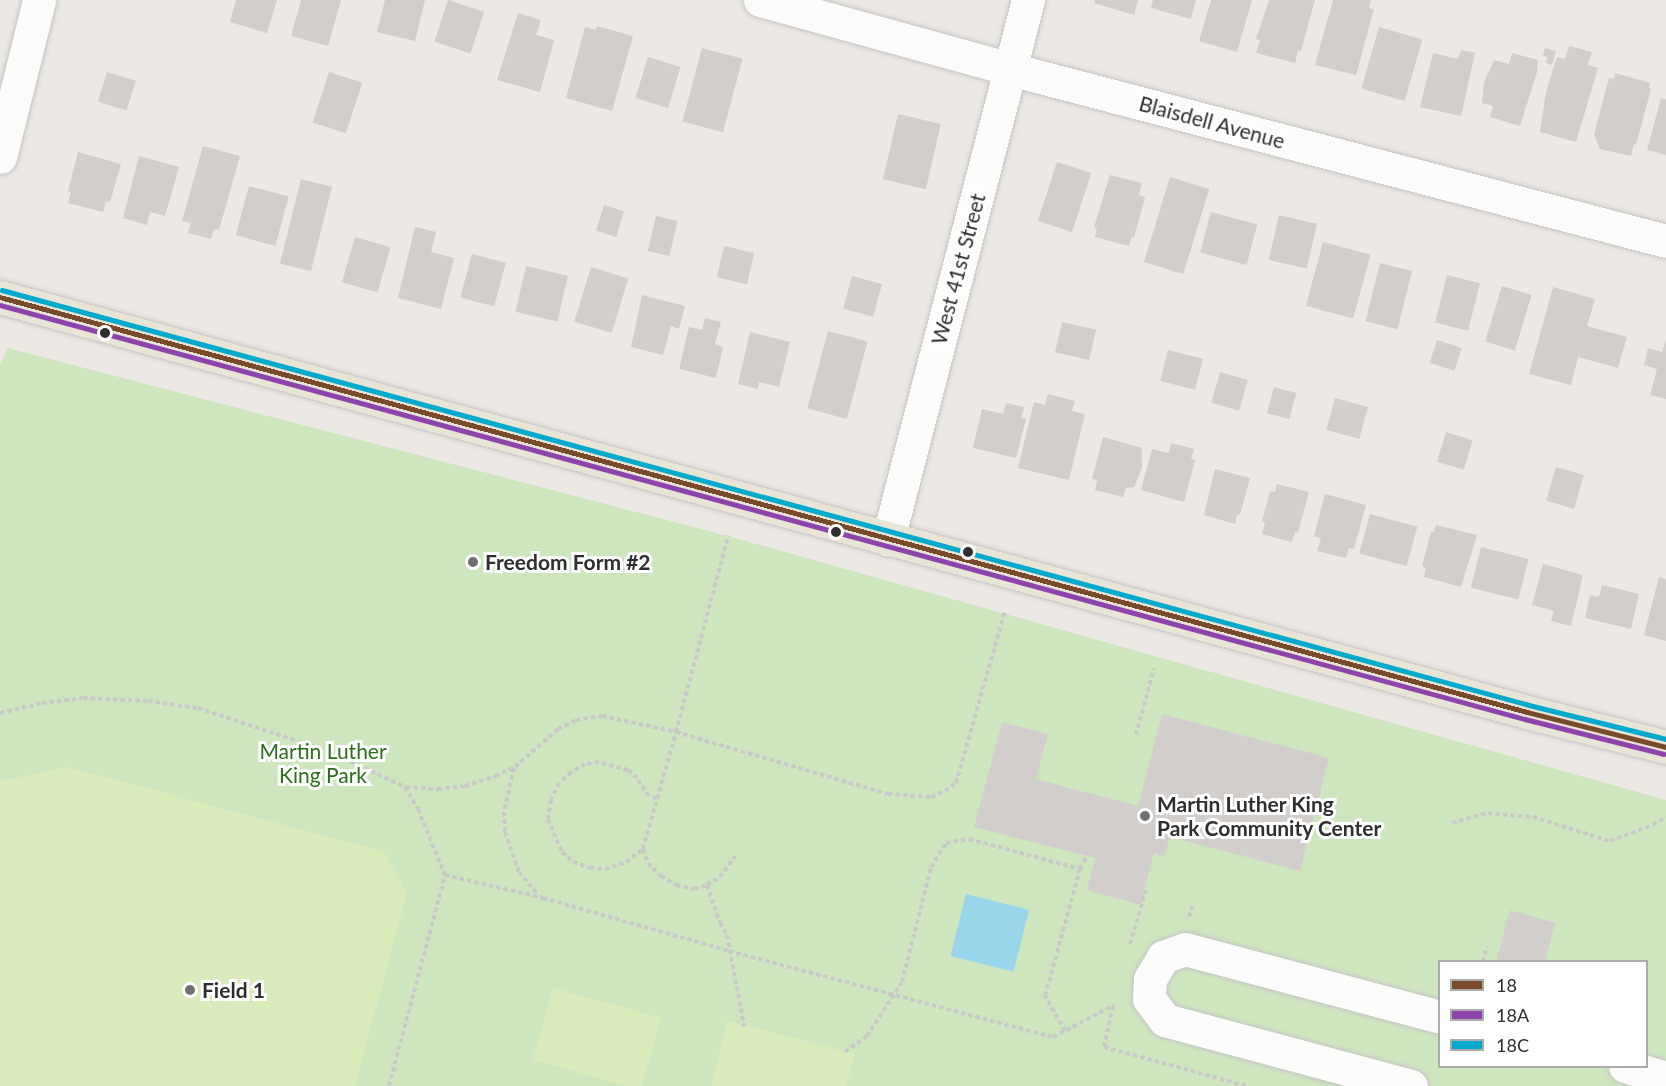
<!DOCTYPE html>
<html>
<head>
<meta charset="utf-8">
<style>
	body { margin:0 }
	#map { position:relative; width:1666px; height:1086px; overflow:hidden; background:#ece8e4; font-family:Lato,sans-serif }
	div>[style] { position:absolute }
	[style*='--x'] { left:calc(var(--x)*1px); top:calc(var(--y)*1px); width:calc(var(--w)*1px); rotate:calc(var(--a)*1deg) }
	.green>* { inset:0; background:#cee6be }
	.pitch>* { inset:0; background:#d9eabb }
	.water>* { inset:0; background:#99d6ec; transform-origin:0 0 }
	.building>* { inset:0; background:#d1cecb; transform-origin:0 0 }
	.path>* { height:4px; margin-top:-2px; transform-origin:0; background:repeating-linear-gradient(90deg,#c9c9c8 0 4.5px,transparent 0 7.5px) }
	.roads { filter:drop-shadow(0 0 2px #c5c4c5) drop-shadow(0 0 2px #c5c4c5) }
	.minor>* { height:33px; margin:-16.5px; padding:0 16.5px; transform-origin:16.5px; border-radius:16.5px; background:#fcfcfb }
	.major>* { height:33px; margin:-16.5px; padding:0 16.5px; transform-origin:16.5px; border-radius:16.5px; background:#e8e4d6 }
	.bus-1>* { height:4.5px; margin:-2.25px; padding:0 2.25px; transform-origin:2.25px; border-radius:2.25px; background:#7a4b2a }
	.bus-2>* { height:4.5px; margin:-2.25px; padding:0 2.25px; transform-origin:2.25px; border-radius:2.25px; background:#8e44ad }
	.bus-3>* { height:4.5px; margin:-2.25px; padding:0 2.25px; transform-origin:2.25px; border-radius:2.25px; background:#00a9ce }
	.dots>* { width:16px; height:16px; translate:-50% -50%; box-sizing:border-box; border:3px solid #fff; border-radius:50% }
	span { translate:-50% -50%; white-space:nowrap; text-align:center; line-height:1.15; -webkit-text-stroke:6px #fff; paint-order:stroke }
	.street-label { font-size:21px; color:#2e2e2e }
	.poi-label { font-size:21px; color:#2e2e2e; font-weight:700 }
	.left { translate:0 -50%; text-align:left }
	.park-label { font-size:21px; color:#2c6e1b }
	.legend { position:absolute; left:1438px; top:960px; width:210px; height:108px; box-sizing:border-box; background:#fff; border:2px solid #ababab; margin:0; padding:8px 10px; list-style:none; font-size:18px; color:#2e2e2e }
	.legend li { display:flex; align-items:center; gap:12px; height:30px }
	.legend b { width:30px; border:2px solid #ababab }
</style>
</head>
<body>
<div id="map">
	<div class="green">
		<i style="clip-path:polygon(evenodd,8px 348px,728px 536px,1666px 800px,1666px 1086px,0 1086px,0 365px,8px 348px,1440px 962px,1646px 962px,1646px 1066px,1440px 1066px,1440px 962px)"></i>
	</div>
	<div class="pitch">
		<i style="clip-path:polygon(68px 767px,384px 852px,407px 893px,355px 1086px,0 1086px,0 781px)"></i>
		<i style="clip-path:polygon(553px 988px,661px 1018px,642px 1086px,627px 1086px,533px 1060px)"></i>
		<i style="clip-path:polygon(727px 1021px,855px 1054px,846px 1086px,711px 1086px)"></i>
	</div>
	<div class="water">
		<i style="left:966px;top:894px;width:65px;height:64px;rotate:14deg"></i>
	</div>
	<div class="building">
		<i style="clip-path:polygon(236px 0,277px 0,267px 33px,230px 22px)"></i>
		<i style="clip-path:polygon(301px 0,341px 0,328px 46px,291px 36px)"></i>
		<i style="clip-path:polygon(385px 0,425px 0,415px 41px,377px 32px)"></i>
		<i style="left:448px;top:0;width:38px;height:44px;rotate:18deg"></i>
		<i style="clip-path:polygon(1095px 0,1138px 0,1134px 15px,1094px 3px)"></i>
		<i style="clip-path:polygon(1153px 0,1196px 0,1191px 19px,1151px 8px)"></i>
		<i style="clip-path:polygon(1211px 0,1252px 0,1237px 52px,1199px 41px)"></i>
		<i style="clip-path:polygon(1269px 0,1315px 0,1301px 51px,1298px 51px,1295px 63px,1256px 53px,1260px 40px,1256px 39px)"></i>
		<i style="clip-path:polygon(1333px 0,1371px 0,1369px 8px,1374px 9px,1356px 75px,1315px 65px)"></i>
		<i style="clip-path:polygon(518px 13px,541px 20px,536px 35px,554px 40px,540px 92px,497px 80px)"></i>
		<i style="clip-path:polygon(597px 26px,633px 36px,612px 111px,566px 98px,585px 27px,596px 30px)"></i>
		<i style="left:1379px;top:27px;width:45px;height:64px;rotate:16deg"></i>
		<i style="clip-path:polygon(1569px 46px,1592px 52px,1588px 65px,1598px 68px,1576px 142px,1540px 132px,1546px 92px,1557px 57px,1565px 59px)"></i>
		<i style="left:702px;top:48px;width:42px;height:76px;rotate:15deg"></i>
		<i style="clip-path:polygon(1545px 48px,1556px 51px,1552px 65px,1546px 63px,1547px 57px,1543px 56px)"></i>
		<i style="clip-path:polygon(1461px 50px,1475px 53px,1461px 116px,1420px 107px,1433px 53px,1458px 59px)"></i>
		<i style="clip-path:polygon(1512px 53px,1538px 60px,1537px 72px,1520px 126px,1490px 117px,1493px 106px,1482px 103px,1484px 82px,1494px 60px,1509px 64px)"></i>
		<i style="left:648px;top:57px;width:34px;height:43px;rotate:17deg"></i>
		<i style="left:107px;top:72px;width:30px;height:31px;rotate:17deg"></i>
		<i style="left:329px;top:72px;width:35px;height:53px;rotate:18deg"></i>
		<i style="clip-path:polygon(1615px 73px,1650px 83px,1649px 88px,1651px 89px,1636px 145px,1634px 144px,1631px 156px,1600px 149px,1594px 134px,1609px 78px,1614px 79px)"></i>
		<i style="clip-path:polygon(1661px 98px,1666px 99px,1666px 155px,1647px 150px)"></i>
		<i style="left:898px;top:114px;width:44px;height:67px;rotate:13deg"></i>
		<i style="clip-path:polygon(203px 146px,240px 156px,219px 230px,214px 229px,211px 239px,188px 233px,191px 223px,182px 221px)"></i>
		<i style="clip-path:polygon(78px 152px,121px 164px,110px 202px,106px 201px,103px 212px,68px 203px,71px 192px,68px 191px)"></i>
		<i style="clip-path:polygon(139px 156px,179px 167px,165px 216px,150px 212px,147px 225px,123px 218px)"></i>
		<i style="left:1057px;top:162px;width:36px;height:62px;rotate:18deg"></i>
		<i style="clip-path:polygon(1110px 175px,1142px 183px,1139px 195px,1145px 197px,1134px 238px,1132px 237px,1129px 246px,1095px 237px,1097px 228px,1094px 227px)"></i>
		<i style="left:1170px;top:177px;width:41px;height:89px;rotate:17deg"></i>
		<i style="left:301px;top:179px;width:32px;height:87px;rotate:14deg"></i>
		<i style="left:249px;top:186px;width:41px;height:51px;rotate:15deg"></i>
		<i style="left:604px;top:205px;width:21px;height:27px;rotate:17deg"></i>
		<i style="left:1211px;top:212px;width:48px;height:42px;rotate:15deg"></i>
		<i style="left:1279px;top:215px;width:39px;height:46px;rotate:13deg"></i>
		<i style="left:656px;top:216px;width:22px;height:36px;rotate:13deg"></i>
		<i style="clip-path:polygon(415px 227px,436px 232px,431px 252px,454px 258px,441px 309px,398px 298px)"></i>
		<i style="left:355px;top:237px;width:37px;height:47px;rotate:16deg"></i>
		<i style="left:1323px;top:242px;width:49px;height:66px;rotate:15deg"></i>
		<i style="left:724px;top:246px;width:31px;height:32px;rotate:13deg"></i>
		<i style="left:472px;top:254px;width:35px;height:45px;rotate:15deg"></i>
		<i style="left:1380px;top:263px;width:33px;height:60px;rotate:14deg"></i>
		<i style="left:526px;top:266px;width:43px;height:47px;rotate:13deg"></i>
		<i style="left:591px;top:267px;width:39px;height:57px;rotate:17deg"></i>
		<i style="left:1447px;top:275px;width:34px;height:49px;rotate:14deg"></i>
		<i style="left:852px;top:276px;width:31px;height:34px;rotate:15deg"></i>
		<i style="left:1502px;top:286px;width:31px;height:58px;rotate:17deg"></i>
		<i style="clip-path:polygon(1553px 287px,1595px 299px,1587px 326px,1627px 337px,1618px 368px,1578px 357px,1571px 385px,1529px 374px)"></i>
		<i style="clip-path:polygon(642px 295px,685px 306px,679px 329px,671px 326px,663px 355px,631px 347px)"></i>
		<i style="clip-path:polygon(705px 318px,721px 322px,715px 344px,723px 347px,716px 378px,679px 369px,689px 327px,702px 330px)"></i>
		<i style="left:1062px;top:322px;width:35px;height:31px;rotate:13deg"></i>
		<i style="left:828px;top:331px;width:41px;height:80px;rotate:15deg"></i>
		<i style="clip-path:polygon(750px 332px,790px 342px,779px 387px,759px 382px,758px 389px,738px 384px)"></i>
		<i style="clip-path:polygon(1666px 339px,1666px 399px,1650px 395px,1657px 369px,1644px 365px,1648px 348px,1662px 352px)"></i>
		<i style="left:1437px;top:340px;width:26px;height:24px;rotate:18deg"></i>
		<i style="left:1168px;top:350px;width:36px;height:32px;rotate:14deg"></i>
		<i style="left:1220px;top:372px;width:29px;height:32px;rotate:16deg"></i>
		<i style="left:1274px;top:387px;width:23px;height:27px;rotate:15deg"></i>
		<i style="clip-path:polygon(1048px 394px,1075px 401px,1072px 411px,1085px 414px,1069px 480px,1018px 468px,1034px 402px,1045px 405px)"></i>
		<i style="left:1335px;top:398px;width:34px;height:33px;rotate:15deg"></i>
		<i style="clip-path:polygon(1006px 403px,1024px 407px,1021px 418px,1026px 419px,1016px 458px,973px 448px,982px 409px,1003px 414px)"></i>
		<i style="left:1446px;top:432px;width:28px;height:31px;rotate:17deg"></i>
		<i style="clip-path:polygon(1103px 437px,1142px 448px,1142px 468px,1134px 487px,1126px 488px,1123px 497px,1095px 490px,1097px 480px,1092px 479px)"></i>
		<i style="clip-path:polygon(1171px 443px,1194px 449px,1191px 459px,1195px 460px,1184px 502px,1141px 490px,1152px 449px,1169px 453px)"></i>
		<i style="left:1556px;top:467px;width:29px;height:35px;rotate:16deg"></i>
		<i style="clip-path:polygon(1215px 469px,1250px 478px,1240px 515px,1237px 515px,1235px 524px,1204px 515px)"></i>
		<i style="clip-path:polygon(1277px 484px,1309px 492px,1298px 533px,1295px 532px,1292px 542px,1262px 534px,1265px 522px,1262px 521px,1270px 491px,1275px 492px)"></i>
		<i style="clip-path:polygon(1325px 494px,1366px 505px,1354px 549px,1349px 548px,1346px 558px,1317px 551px,1321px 538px,1314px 536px)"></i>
		<i style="left:1370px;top:514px;width:49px;height:41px;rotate:15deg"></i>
		<i style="clip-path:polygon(1436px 525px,1477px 535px,1461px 587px,1424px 577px,1426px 569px,1422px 566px,1431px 532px,1434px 532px)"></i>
		<i style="left:1481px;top:547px;width:49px;height:42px;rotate:14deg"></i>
		<i style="clip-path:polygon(1543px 564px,1583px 575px,1571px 626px,1551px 621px,1554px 611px,1532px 605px)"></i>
		<i style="clip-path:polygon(1659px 577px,1666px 579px,1666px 641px,1644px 635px)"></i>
		<i style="clip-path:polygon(1602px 585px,1639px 594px,1631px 629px,1585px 618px,1590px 595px,1599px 597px)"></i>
		<i style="clip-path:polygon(1162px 714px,1329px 758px,1300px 871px,1170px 837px,1164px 856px,1154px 853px,1141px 905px,1087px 890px,1095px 858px,974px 827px,1002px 722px,1048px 734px,1036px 779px,1138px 806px)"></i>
		<i style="clip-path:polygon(1510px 910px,1555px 923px,1545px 962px,1496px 962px)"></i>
	</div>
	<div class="path">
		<i style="--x:0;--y:713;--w:43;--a:-13.4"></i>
		<i style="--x:42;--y:703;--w:41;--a:-7"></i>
		<i style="--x:83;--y:698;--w:65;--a:2.6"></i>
		<i style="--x:148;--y:701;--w:50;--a:8"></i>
		<i style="--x:198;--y:708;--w:139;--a:18.4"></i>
		<i style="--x:330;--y:752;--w:83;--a:25"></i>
		<i style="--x:405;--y:787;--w:26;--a:59"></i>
		<i style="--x:418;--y:809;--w:71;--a:67.8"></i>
		<i style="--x:445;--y:875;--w:101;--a:13.2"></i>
		<i style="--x:543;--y:898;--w:193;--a:15.9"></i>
		<i style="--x:729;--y:951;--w:335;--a:14.9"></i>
		<i style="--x:1053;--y:1037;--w:69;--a:-27.7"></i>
		<i style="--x:1136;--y:735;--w:69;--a:-75"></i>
		<i style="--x:514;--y:768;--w:45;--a:102.8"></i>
		<i style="--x:504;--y:812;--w:20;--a:87"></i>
		<i style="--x:505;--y:832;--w:42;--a:70.7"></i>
		<i style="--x:519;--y:872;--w:31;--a:50"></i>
		<i style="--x:406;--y:787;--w:32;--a:4"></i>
		<i style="--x:438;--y:789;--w:27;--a:-6"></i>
		<i style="--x:465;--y:786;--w:32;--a:-18"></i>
		<i style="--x:495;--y:776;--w:22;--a:-24"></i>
		<i style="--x:515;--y:767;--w:57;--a:-41.5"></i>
		<i style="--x:558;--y:729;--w:20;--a:-27"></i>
		<i style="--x:576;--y:720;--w:26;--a:-9"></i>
		<i style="--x:602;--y:716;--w:76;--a:12.2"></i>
		<i style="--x:676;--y:732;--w:203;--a:-75.1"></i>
		<i style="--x:657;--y:798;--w:8;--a:-166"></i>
		<i style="--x:649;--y:796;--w:22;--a:-124"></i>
		<i style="--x:637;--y:778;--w:12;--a:-138"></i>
		<i style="--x:628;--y:770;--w:30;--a:-165"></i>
		<i style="--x:599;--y:762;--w:14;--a:172"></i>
		<i style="--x:585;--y:764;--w:16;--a:150"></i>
		<i style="--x:571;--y:772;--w:16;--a:137"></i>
		<i style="--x:559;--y:783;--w:19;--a:115"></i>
		<i style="--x:551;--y:800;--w:19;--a:99"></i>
		<i style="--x:548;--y:819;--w:36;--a:67"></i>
		<i style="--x:562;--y:852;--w:15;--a:42"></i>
		<i style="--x:573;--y:862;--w:18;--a:19"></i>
		<i style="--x:590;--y:868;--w:15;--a:4"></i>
		<i style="--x:605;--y:869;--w:22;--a:-18"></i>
		<i style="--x:626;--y:862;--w:21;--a:-37"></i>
		<i style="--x:643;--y:849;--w:122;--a:-74.2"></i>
		<i style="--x:676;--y:732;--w:221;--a:16.3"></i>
		<i style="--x:888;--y:794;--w:43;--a:4"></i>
		<i style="--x:931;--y:797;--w:15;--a:-23"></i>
		<i style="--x:945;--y:791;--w:14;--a:-36"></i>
		<i style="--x:956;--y:783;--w:179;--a:-74.1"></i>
		<i style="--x:1452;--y:823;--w:37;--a:-16"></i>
		<i style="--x:1488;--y:813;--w:45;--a:5.1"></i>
		<i style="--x:1533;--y:817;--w:81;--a:17.3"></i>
		<i style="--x:1610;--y:841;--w:46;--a:-20.4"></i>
		<i style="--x:1653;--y:825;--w:15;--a:-32"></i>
		<i style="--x:643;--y:849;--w:15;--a:70"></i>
		<i style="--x:648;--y:863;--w:18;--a:45"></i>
		<i style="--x:661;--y:876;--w:17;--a:31"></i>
		<i style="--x:676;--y:885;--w:18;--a:13"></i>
		<i style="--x:694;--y:889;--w:14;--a:-17"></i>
		<i style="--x:707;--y:885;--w:15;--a:-32"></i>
		<i style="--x:720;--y:877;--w:26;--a:-54"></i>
		<i style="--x:707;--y:885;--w:40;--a:71.1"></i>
		<i style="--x:720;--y:923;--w:14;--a:60"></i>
		<i style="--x:727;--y:935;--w:93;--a:79.4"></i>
		<i style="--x:1189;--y:917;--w:15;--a:-74"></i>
		<i style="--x:1130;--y:944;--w:56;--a:-73.5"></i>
		<i style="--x:1483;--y:962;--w:16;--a:-76"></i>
		<i style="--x:1113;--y:1006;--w:42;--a:102.4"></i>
		<i style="--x:1104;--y:1047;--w:149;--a:15.2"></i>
		<i style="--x:1065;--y:1031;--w:40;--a:-119.7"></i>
		<i style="--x:1045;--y:996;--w:132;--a:-74.6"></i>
		<i style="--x:845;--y:1052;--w:27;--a:-36"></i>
		<i style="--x:867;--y:1036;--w:64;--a:-57.1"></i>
		<i style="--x:902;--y:982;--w:119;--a:-75.8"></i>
		<i style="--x:931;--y:867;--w:28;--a:-58"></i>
		<i style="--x:946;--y:843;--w:23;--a:-10"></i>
		<i style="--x:969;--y:839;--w:115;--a:15.1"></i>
		<i style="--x:1080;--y:869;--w:15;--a:-62"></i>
		<i style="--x:389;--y:1086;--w:218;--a:-75.1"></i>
	</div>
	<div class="roads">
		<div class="minor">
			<i style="--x:760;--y:0;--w:259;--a:15.4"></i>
			<i style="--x:1010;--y:69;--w:678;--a:14.69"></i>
			<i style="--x:0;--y:157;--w:162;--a:-76"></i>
			<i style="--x:888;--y:539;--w:557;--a:-75.44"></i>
			<i style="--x:1625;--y:1066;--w:43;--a:16.3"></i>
			<i style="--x:1411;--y:1086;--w:255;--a:-165"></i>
			<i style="--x:1165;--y:1020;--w:26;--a:-127"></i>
			<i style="--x:1149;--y:999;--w:20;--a:-87"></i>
			<i style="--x:1150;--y:979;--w:26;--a:-59"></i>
			<i style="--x:1163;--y:957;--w:23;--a:-20"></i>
			<i style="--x:1185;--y:949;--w:264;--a:14.9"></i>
		</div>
		<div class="major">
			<i style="--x:0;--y:297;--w:1582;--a:15.2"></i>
			<i style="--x:1527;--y:712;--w:143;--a:14.1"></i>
		</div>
	</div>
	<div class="bus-1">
		<i style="--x:0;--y:297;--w:1582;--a:15.2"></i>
		<i style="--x:1527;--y:712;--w:143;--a:14.1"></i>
	</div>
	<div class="bus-2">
		<i style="--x:0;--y:305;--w:1580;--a:15.19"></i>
		<i style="--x:1525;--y:719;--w:143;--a:14.1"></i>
	</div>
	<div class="bus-3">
		<i style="--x:2;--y:290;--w:1582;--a:15.2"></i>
		<i style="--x:1529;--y:705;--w:141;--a:13.9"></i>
	</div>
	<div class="dots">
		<i style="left:105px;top:333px;background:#2e2e2e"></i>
		<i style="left:836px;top:532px;background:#2e2e2e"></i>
		<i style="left:968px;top:552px;background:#2e2e2e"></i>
		<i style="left:473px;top:562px;background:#706f6e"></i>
		<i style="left:1145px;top:816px;background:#706f6e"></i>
		<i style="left:190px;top:990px;background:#706f6e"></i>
	</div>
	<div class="street-label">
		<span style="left:1212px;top:122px;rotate:15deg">Blaisdell Avenue</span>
		<span style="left:958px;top:269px;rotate:-75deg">West 41st Street</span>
	</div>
	<div class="poi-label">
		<span class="left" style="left:485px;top:562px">Freedom Form #2</span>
		<span class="left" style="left:1157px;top:816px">Martin Luther King<br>Park Community Center</span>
		<span class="left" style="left:202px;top:990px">Field 1</span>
	</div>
	<div class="park-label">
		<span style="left:323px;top:763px">Martin Luther<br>King Park</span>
	</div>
	<ul class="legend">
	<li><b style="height:8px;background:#7a4b2a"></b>18</li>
	<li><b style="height:8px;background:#8e44ad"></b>18A</li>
	<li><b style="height:8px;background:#00a9ce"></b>18C</li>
	</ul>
</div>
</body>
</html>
